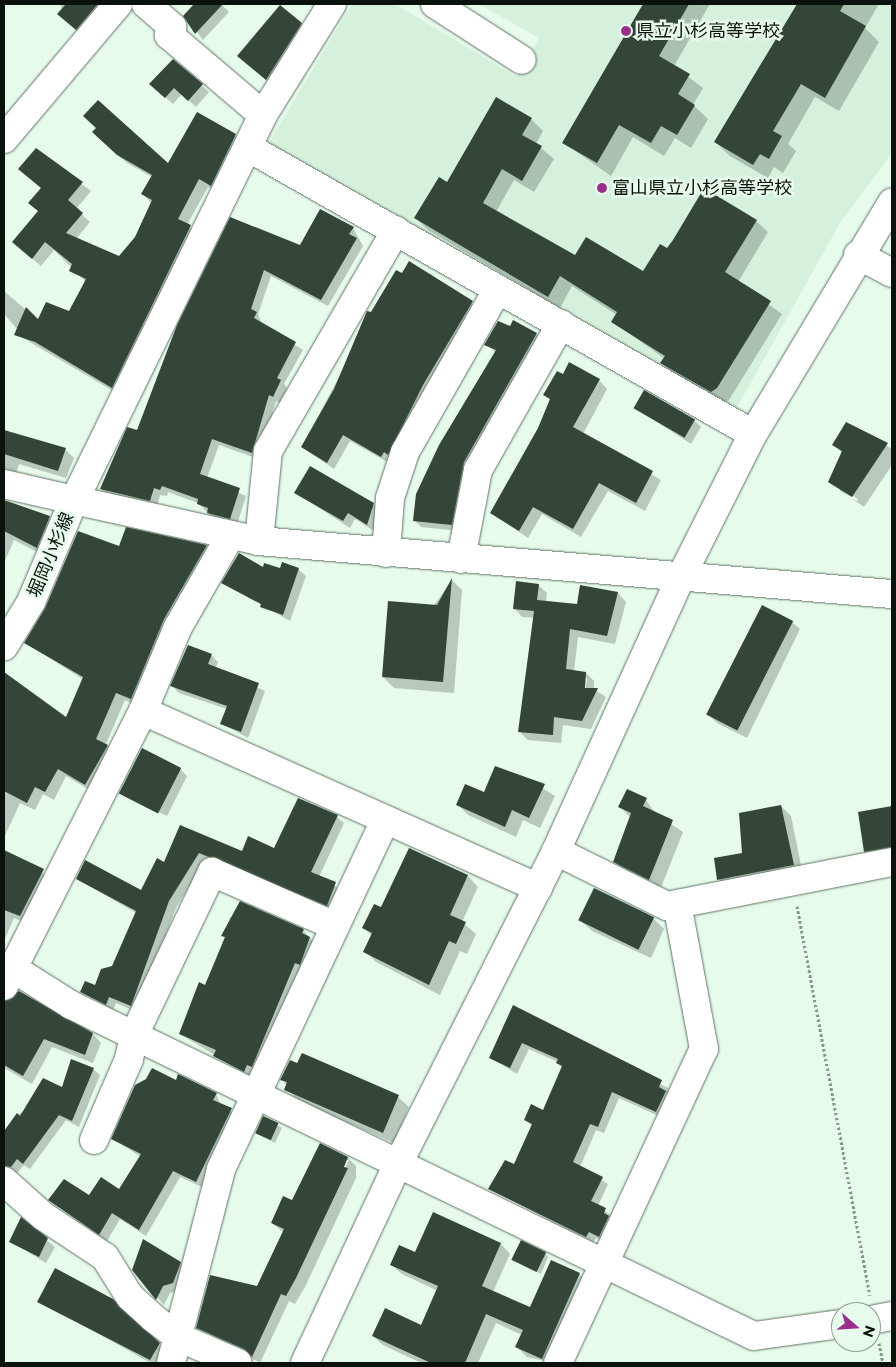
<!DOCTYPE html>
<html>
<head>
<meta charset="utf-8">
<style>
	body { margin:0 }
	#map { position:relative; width:896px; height:1367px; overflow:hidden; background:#e6fbec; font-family:Montserrat,"Noto Sans JP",sans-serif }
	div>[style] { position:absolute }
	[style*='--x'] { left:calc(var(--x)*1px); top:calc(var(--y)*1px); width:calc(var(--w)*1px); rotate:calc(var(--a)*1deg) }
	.built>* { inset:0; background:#d5f1dd }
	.shadow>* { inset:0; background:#0003 }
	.building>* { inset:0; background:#344539; transform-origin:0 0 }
	.path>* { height:3px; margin-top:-1.5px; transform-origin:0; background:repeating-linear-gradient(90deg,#86958a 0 2.5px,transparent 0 5px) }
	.roads { filter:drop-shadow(0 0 1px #607265) drop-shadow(0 0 1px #607265) }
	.minor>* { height:28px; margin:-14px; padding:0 14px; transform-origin:14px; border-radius:14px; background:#fff }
	.major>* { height:28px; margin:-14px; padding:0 14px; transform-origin:14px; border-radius:14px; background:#fff }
	.dots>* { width:14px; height:14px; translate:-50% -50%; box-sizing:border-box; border:2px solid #e6fbec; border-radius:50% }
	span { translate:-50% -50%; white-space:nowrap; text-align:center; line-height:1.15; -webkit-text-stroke:5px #e6fbec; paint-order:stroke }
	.poi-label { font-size:18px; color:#0b120d }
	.left { translate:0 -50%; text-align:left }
	.street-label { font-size:18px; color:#0b120d }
	.frame { position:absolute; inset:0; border:5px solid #0b120d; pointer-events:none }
	.north { position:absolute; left:831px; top:1302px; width:50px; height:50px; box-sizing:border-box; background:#e6fbec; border:1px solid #8e9e93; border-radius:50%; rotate:109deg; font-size:14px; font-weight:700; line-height:20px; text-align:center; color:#0b120d }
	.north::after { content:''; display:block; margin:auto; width:18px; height:22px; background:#9c2d8c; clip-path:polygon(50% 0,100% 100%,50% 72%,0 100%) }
</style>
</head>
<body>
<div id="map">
	<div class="built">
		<i style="clip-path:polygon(352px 4px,395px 4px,517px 77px,539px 38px,479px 4px,892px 4px,892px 153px,840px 223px,735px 411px,266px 147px)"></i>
	</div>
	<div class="shadow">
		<i style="clip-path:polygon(60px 4px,114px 4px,83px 36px,66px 21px)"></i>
		<i style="clip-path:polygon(190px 4px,221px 4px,229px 12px,203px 40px,185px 16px,193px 6px)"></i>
		<i style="clip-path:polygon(644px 4px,710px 4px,674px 66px,703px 88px,693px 105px,708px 119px,691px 148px,675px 138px,664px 156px,633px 137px,611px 176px,564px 143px)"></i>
		<i style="clip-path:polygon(797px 4px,879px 4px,865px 28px,879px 42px,839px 111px,815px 97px,788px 144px,796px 151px,783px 173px,774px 167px,768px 178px,730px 156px,715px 142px)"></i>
		<i style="clip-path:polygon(301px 24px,312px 35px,277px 90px,239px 56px)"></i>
		<i style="clip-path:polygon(173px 60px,209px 92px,196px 107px,182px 94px,173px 104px,158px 91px)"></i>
		<i style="clip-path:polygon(531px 119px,543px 131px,536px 144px,554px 159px,534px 192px,514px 180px,496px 212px,575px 257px,643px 273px,667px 250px,756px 221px,768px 232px,738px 282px,782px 314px,729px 400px,723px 403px,674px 375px,662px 363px,665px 359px,613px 322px,617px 315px,572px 286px,560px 308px,428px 230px,416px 218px,448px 183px)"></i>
		<i style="clip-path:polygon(235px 135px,244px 144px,219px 193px,208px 187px,187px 225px,199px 235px,120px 395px,16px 334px,18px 330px,4px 314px,4px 291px,39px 321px,70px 313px,86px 282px,54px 250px,41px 266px,22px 250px,39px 212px,42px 189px,36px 150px,91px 191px,76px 209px,90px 222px,76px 239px,120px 258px,136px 238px,151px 203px,143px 194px,152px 177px,127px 163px,102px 141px,168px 165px)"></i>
		<i style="clip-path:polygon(231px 218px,301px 247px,353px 228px,363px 246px,328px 306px,271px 276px,258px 314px,262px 324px,303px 350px,284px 384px,287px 388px,280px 403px,276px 401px,259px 459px,219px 445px,207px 478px,246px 496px,237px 525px,215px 520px,198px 503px,168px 492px,167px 496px,160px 495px,157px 507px,108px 496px,101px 489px,138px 432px)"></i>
		<i style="clip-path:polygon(409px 263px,480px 309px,389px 463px,350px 441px,334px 469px,302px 447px,372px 314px)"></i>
		<i style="clip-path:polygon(510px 328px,536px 334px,544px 341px,459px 531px,421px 527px,414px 520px,496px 353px,486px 344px)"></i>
		<i style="clip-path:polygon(563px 376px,599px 380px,607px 389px,583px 434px,661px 480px,645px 511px,608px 491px,581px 537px,542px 514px,528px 538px,491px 513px,539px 429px,551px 401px,545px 395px)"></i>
		<i style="clip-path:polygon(635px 408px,694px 420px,701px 427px,691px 444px)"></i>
		<i style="clip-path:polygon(evenodd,847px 424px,892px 449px,892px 465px,864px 507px,830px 482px,843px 454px,834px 445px,847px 424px,840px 488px,858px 499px,857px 501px,840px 491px,840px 488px)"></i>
		<i style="clip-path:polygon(4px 431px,65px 449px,74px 458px,66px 478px,19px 464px,15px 477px,4px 481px)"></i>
		<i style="clip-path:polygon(296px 493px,373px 504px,380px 511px,374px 531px,355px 519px,350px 528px)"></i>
		<i style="clip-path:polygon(4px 501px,50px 517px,58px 525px,45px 556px,14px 540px,4px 563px)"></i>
		<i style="clip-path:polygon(126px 529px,206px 547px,214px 555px,139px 707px,125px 700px,106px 744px,116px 755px,93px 792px,66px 776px,54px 800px,43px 794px,35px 810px,20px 803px,4px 838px,4px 674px,67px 719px,84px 680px,26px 643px,120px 548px)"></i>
		<i style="clip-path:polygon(264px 569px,298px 569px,306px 576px,290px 621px,223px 583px)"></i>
		<i style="clip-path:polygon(452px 580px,462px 590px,454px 693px,394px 688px,383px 677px)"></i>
		<i style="clip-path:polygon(evenodd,538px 585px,547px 593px,546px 602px,578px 605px,581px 587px,618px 593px,626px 602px,615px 644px,578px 637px,574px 671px,586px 673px,594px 681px,594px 689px,606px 697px,591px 729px,563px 725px,561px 743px,528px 740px,519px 731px,535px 618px,522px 617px,514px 608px,538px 585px,584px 678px,587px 678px,585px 694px,584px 678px)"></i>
		<i style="clip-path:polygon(792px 622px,800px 629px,747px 738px,717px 723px,709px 715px)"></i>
		<i style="clip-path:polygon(211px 655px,218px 662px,216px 668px,265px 691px,248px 738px,222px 724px,227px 709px,179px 693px,172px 686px)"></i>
		<i style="clip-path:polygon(180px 769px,187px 776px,167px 816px,120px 793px)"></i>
		<i style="clip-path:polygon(523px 776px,555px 796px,540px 828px,523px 820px,516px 837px,468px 815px,457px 804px)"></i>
		<i style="clip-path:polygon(646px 800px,655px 813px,683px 832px,660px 890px,625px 872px,614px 861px,630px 817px,620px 807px)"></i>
		<i style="clip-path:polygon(781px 806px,791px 816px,803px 875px,728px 889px,719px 880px)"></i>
		<i style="clip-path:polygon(892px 808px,892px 855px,872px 858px,865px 851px,859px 813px)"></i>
		<i style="clip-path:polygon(337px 817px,344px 823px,319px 877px,342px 890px,334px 911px,206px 859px,176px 908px,137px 1012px,116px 1003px,113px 1010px,82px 992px,95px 986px,113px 967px,136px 913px,77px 879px,142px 892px,165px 863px,180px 827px,242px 853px,275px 849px)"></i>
		<i style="clip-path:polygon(4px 851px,51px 878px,28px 924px,14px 918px,4px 941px)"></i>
		<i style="clip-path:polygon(468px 876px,478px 887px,462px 922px,476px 934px,467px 954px,460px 951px,440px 995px,376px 962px,365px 951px,372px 936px,364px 928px,381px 908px)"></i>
		<i style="clip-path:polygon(230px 917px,303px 930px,316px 945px,251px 1077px,180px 1034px,221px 952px)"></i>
		<i style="clip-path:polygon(653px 918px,664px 929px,651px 958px,592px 931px,581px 921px)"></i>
		<i style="clip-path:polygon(4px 1002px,93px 1034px,101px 1043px,93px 1063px,52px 1047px,32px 1084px,4px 1068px)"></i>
		<i style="clip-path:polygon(514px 1007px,668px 1088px,672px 1098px,663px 1118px,619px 1098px,604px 1133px,596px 1130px,580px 1167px,608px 1184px,598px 1206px,612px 1216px,606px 1243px,596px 1238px,593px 1243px,490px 1189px,514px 1166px,532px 1126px,526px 1120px,544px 1111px,562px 1068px,558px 1062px,529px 1049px,517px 1074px,491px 1058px)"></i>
		<i style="clip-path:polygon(93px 1069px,100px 1075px,79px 1127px,66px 1120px,30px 1169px,24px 1165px,17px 1173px,4px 1166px,4px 1133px,17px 1115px)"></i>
		<i style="clip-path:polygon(282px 1079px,398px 1097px,409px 1107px,394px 1143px,296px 1100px)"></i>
		<i style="clip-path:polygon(177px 1081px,216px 1094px,221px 1105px,239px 1116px,204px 1188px,180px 1177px,146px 1236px,120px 1219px,107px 1241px,50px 1200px,120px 1191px,141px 1157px,113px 1139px)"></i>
		<i style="clip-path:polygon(264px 1117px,282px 1128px,275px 1143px,257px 1133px)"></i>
		<i style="clip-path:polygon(evenodd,320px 1145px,348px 1158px,356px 1166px,356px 1178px,305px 1287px,295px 1304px,289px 1301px,260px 1363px,198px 1327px,258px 1287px,283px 1232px,272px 1223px,293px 1201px,320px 1145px,346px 1160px,349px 1160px,343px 1173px,340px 1172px,346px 1160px)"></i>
		<i style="clip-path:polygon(434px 1214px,501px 1244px,510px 1254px,493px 1292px,530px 1309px,579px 1274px,589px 1284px,554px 1363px,527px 1357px,517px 1347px,522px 1335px,496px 1323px,478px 1363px,421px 1363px,383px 1345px,373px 1336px,422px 1326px,438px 1291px,402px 1274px,392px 1265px,416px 1254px)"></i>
		<i style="clip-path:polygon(21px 1219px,55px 1247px,46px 1263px,10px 1241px)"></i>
		<i style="clip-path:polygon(545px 1253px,548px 1257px,541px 1274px,515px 1260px)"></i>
		<i style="clip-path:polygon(180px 1262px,187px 1270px,180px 1290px,170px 1293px,164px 1305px,133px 1270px)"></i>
		<i style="clip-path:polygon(39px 1301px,159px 1344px,166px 1351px,159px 1363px,151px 1363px)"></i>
	</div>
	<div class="building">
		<i style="clip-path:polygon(66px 4px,98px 4px,76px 30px,57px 14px)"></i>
		<i style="clip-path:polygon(194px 4px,223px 4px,195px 34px,183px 16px)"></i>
		<i style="clip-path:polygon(643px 4px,689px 4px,659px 56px,690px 74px,678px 94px,695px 105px,677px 135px,661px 126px,651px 143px,619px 125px,597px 163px,562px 143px)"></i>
		<i style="clip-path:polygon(797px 4px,844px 4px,840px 11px,866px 26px,825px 98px,801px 84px,773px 131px,782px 136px,769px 159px,760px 154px,753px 165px,714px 142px)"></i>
		<i style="clip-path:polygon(280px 5px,302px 23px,266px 80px,237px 56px)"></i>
		<i style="clip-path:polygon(173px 59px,203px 84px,188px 101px,174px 88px,165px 98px,149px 84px)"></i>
		<i style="clip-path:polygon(496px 97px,532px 118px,522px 135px,542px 146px,522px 181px,502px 169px,483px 203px,575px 255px,586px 237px,643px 271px,660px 244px,667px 248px,673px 240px,704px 188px,757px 220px,725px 272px,771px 301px,717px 388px,711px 392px,660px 363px,665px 356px,611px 322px,617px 312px,560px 276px,548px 297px,414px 218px,439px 177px,447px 182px)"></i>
		<i style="clip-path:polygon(98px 100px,168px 163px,197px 112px,236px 134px,211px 186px,199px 179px,178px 219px,191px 225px,112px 388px,35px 342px,14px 335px,26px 307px,38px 319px,46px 302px,69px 311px,86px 279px,69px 271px,72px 264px,45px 242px,32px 259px,12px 242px,38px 211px,28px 203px,41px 188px,18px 169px,36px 148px,83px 182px,68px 200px,83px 213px,66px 233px,119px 256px,135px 237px,152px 200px,141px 194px,152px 175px,117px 155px,92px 132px,96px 128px,83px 116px)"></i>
		<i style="clip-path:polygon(320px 209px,354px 227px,349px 234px,357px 238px,321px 300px,264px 270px,251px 309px,257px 312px,254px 318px,296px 342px,277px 378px,281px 380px,273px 397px,269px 395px,252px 453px,212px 439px,200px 474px,240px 488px,230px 519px,207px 513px,208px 508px,197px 504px,198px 499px,162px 486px,160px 490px,154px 488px,150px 501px,100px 489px,127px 427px,137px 430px,177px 325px,230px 217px,300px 245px)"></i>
		<i style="clip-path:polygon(409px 261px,473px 301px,423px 385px,388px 455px,384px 452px,381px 457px,343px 435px,327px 463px,301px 447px,334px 389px,367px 311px,371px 312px,396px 270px,402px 273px)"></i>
		<i style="clip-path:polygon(513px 320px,537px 333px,464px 462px,452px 525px,413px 521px,416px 494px,439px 445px,496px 350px,484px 345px,498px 321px,510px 326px)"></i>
		<i style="clip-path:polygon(569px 362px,600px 379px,573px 427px,653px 471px,636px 503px,599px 483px,573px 529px,533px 507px,519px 531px,490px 513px,538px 428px,550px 399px,543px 395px,557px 371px,563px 374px)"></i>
		<i style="left:644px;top:390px;width:59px;height:21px;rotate:30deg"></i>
		<i style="clip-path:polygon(846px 422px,888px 443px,852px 497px,828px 482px,842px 451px,832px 445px)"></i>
		<i style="clip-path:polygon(4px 430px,66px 448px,58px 471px,4px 454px)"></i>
		<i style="clip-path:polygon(310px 466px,374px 503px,367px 525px,348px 513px,343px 521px,294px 493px)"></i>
		<i style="clip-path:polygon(4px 500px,50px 516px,37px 548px,4px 531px)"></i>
		<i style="clip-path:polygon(126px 527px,207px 545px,164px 619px,131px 699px,116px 693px,96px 739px,108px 745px,85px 785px,58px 769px,45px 792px,35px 787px,27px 803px,4px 791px,4px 672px,66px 717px,83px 677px,24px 643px,45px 608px,78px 531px,119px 546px)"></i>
		<i style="clip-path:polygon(239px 553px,263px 567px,264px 563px,280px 568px,282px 562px,299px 568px,283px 615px,260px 607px,261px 604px,221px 583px)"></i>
		<i style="clip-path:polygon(452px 578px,443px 682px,382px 677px,388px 601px,437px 605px)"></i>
		<i style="clip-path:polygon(516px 581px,539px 584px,537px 600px,577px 604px,580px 585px,618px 592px,607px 636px,570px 629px,566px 669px,586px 672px,585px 688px,598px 688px,582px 721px,554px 717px,553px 735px,518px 732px,534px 611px,513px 609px)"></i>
		<i style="left:762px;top:605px;width:35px;height:123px;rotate:27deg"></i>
		<i style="clip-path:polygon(188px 645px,212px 654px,208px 664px,259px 683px,241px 732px,220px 724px,227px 706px,170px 686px)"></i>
		<i style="left:142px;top:748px;width:44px;height:51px;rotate:27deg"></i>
		<i style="clip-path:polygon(495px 766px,545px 784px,529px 818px,512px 810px,505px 827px,456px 805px,465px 784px,484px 792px)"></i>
		<i style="clip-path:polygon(627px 789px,647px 798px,643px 806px,673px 820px,649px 880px,613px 862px,631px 813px,618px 807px)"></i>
		<i style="clip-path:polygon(298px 798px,338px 815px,311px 872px,336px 882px,327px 906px,199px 853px,169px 901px,131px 1006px,109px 997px,106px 1005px,80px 992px,85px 981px,95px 985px,101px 969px,112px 966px,136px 911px,76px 879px,85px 860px,141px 890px,157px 858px,164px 862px,180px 825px,242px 851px,248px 836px,274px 848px)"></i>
		<i style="clip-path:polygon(781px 805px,794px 865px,717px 880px,714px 858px,742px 853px,739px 813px)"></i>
		<i style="clip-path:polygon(892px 806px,892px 847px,864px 852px,858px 812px)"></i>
		<i style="clip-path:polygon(409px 848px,468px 875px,450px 915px,466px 922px,456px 944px,449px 941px,429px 985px,363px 952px,372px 933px,362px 928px,374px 904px,381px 907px)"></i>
		<i style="clip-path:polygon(4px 850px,44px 869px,20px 916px,4px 910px)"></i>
		<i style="left:594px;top:888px;width:67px;height:36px;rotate:26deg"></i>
		<i style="clip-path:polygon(240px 901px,304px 929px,302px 933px,310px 937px,300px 965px,295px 963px,252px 1067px,247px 1065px,244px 1072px,213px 1056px,216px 1050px,179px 1034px,199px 982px,205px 985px,225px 937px,221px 936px)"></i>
		<i style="clip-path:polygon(19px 991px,93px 1033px,85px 1055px,44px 1039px,23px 1076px,4px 1065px,4px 1001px)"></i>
		<i style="clip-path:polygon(513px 1005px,662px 1080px,659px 1087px,666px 1091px,656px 1112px,612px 1092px,598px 1127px,590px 1124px,573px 1162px,603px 1177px,591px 1201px,606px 1208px,604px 1213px,609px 1216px,599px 1237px,589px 1232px,586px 1237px,488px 1189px,505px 1160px,514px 1164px,532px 1124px,524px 1120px,531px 1104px,543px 1110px,562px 1066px,556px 1063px,558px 1059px,522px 1043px,510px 1068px,489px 1058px)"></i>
		<i style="clip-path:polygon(302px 1053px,399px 1095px,383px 1133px,284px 1090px,287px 1082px,280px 1080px,290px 1060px,297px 1063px)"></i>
		<i style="clip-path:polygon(71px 1059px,94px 1068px,72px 1121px,59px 1115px,23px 1164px,17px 1159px,11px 1167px,4px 1166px,4px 1131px,17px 1113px,20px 1116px,43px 1078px,62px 1087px)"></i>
		<i style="clip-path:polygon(152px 1068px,176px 1080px,178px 1074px,217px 1093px,213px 1100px,232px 1108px,196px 1182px,173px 1171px,139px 1230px,112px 1213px,99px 1235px,48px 1200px,64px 1179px,89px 1195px,101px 1177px,119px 1189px,141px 1154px,111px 1139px,135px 1085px,146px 1079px)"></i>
		<i style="left:263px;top:1116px;width:17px;height:19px;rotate:24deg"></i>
		<i style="clip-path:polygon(320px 1143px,348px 1157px,344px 1167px,348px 1168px,296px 1278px,286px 1296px,281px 1294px,252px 1357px,244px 1349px,196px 1328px,210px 1275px,257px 1286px,284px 1229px,271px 1223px,283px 1196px,292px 1200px)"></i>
		<i style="clip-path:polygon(433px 1212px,501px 1243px,482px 1286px,530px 1307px,551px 1260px,580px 1273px,542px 1359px,515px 1347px,523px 1330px,486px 1314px,465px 1363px,431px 1363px,372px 1336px,385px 1308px,421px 1325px,438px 1286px,390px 1265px,399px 1245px,415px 1252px)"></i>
		<i style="clip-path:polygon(21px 1217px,48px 1238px,39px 1257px,9px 1242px)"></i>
		<i style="clip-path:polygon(143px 1239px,181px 1262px,173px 1283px,163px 1286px,156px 1300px,132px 1270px)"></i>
		<i style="left:521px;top:1240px;width:28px;height:22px;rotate:26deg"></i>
		<i style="clip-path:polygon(55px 1268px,113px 1299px,160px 1343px,150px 1360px,37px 1302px)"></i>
	</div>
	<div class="path">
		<i style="--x:797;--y:906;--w:396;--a:79.4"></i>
		<i style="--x:879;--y:1343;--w:20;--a:79"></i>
	</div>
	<div class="roads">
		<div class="minor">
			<i style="--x:146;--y:4;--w:35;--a:41"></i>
			<i style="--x:172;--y:27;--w:9;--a:111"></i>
			<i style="--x:169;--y:35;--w:123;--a:40.4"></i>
			<i style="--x:332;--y:4;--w:131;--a:121.9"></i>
			<i style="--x:263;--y:115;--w:429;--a:116.1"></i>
			<i style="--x:74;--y:500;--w:189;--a:12.5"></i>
			<i style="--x:259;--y:541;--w:635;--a:4.79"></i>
			<i style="--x:435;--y:4;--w:103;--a:32.8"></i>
			<i style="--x:4;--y:139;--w:177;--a:-49.8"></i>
			<i style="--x:249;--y:148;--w:579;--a:29.57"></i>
			<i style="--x:858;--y:255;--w:38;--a:28"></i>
			<i style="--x:259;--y:541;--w:90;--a:-84.3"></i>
			<i style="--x:268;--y:451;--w:255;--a:-59.9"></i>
			<i style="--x:386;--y:553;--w:55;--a:-85.8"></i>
			<i style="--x:390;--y:498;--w:48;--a:-71.9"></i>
			<i style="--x:405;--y:452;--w:185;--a:-60.3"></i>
			<i style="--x:461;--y:559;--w:91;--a:-79.2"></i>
			<i style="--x:478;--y:470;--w:168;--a:-60.4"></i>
			<i style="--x:143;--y:711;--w:433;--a:24.1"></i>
			<i style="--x:556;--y:851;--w:124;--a:26.4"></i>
			<i style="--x:667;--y:906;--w:229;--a:-11.1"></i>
			<i style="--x:14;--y:969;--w:67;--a:32.3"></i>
			<i style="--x:71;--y:1005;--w:759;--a:25.86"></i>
			<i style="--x:754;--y:1336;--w:88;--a:-7.9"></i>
			<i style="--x:4;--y:986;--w:308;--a:-63.2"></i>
			<i style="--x:143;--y:711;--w:91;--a:-67.4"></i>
			<i style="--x:178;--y:627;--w:106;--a:-60.1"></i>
			<i style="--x:94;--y:1140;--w:88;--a:-66.6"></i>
			<i style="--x:129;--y:1059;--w:25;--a:-78"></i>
			<i style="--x:134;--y:1035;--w:181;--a:-64.4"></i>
			<i style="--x:212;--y:872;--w:134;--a:23.7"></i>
			<i style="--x:4;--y:1181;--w:52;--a:41.9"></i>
			<i style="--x:43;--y:1216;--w:74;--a:33.5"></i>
			<i style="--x:105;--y:1257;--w:47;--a:58"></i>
			<i style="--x:130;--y:1297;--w:31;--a:42"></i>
			<i style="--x:153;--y:1318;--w:31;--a:37"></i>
			<i style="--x:178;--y:1337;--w:65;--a:23.4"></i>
			<i style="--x:871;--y:1320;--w:21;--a:-11"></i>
			<i style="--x:171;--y:1363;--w:200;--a:-75.5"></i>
			<i style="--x:221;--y:1169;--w:386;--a:-64.8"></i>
			<i style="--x:305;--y:1363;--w:220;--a:-65"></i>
			<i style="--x:398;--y:1164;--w:351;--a:-63.2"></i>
			<i style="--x:556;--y:851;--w:301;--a:-65.5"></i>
			<i style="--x:681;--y:577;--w:160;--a:-63.3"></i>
			<i style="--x:753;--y:434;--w:270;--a:-59"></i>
			<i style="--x:558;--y:1363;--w:346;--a:-65.1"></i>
			<i style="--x:704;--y:1049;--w:147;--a:-100.5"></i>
		</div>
		<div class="major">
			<i style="--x:4;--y:484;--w:72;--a:12.9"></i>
			<i style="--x:74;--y:500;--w:111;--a:112.9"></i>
			<i style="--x:31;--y:602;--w:52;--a:121.5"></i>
		</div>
	</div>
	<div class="dots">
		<i style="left:626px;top:31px;background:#9c2d8c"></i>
		<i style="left:602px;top:188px;background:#9c2d8c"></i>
	</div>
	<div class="poi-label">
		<span class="left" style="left:636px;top:31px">県立小杉高等学校</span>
		<span class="left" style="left:612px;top:188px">富山県立小杉高等学校</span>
	</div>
	<div class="street-label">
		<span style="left:51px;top:555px;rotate:-67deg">堀岡小杉線</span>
	</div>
	<div class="frame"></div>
	<div class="north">N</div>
</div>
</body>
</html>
